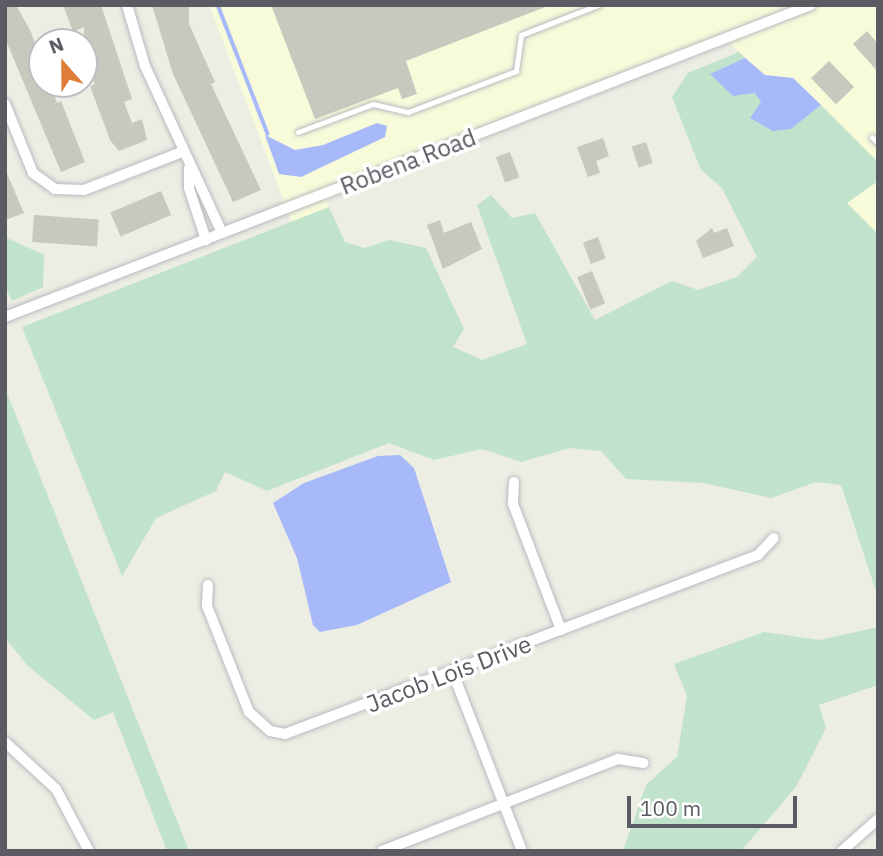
<!DOCTYPE html>
<html>
<head>
<meta charset="utf-8">
<style>
	body { margin:0 }
	#map { position:relative; width:883px; height:856px; overflow:hidden; background:#ecede3; font-family:"IBM Plex Sans",sans-serif }
	div>[style] { position:absolute }
	[style*='--x'] { left:calc(var(--x)*1px); top:calc(var(--y)*1px); width:calc(var(--w)*1px); rotate:calc(var(--a)*1deg) }
	.commercial>* { inset:0; background:#f8fbd9 }
	.green>* { inset:0; background:#c1e3cc }
	.water>* { inset:0; background:#a7b9f9 }
	.stream>* { height:3.5px; margin:-1.75px; padding:0 1.75px; transform-origin:1.75px; border-radius:1.75px; background:#a7b9f9 }
	.building>* { inset:0; background:#c8c8bf; transform-origin:0 0 }
	.roads { filter:drop-shadow(0 0 2px #babac1) drop-shadow(0 0 2px #babac1) }
	.lane>* { height:5px; margin:-2.5px; padding:0 2.5px; transform-origin:2.5px; border-radius:2.5px; background:#fff }
	.street>* { height:10px; margin:-5px; padding:0 5px; transform-origin:5px; border-radius:5px; background:#fff }
	span { translate:-50% -50%; white-space:nowrap; text-align:center; line-height:1.15; -webkit-text-stroke:7px #fff; paint-order:stroke }
	.street-label { font-size:24px; color:#5b5c63 }
	.frame { position:absolute; inset:0; border:7px solid #5b5c63; pointer-events:none }
	.north { position:absolute; left:28px; top:28px; width:70px; height:70px; box-sizing:border-box; background:#fff; border:2px solid #bdbec1; border-radius:50%; rotate:339deg; font-size:19px; font-weight:700; line-height:28px; text-align:center; color:#5b5c63 }
	.north::after { content:''; display:block; margin:auto; width:24px; height:32px; background:#de7d38; clip-path:polygon(50% 0,100% 100%,50% 72%,0 100%) }
	.scale { position:absolute; left:627px; top:796px; width:170px; height:32px; box-sizing:border-box; border:4px solid #5b5c63; border-top:0; padding-left:9px; font-size:21px; line-height:24px; white-space:nowrap; color:#5b5c63; -webkit-text-stroke:5px #fff; paint-order:stroke }
</style>
</head>
<body>
<div id="map">
	<div class="commercial">
		<i style="clip-path:polygon(209px 5px,878px 5px,878px 162px,793px 79px,765px 75px,729px 43px,326px 200px,329px 207px,292px 222px)"></i>
		<i style="clip-path:polygon(878px 181px,878px 234px,877px 234px,847px 203px)"></i>
	</div>
	<div class="green">
		<i style="clip-path:polygon(739px 52px,745px 58px,711px 74px,755px 93px,761px 102px,751px 118px,791px 129px,821px 105px,878px 162px,878px 181px,847px 203px,878px 234px,878px 597px,841px 485px,816px 482px,771px 498px,704px 483px,626px 479px,601px 451px,570px 448px,521px 462px,482px 449px,434px 460px,389px 443px,267px 491px,225px 472px,216px 491px,156px 518px,122px 576px,22px 327px,329px 207px,345px 242px,365px 248px,389px 240px,426px 248px,464px 329px,453px 347px,482px 360px,527px 344px,477px 205px,491px 195px,512px 218px,535px 213px,595px 320px,672px 281px,698px 290px,737px 277px,757px 257px,722px 188px,701px 170px,672px 97px,688px 73px)"></i>
		<i style="clip-path:polygon(5px 237px,44px 255px,43px 287px,12px 301px,5px 285px)"></i>
		<i style="clip-path:polygon(5px 388px,189px 851px,167px 851px,113px 712px,94px 720px,28px 666px,5px 638px)"></i>
		<i style="clip-path:polygon(878px 627px,878px 685px,819px 705px,826px 728px,796px 787px,741px 851px,623px 851px,646px 785px,677px 757px,687px 696px,674px 664px,764px 632px,820px 640px)"></i>
	</div>
	<div class="water">
		<i style="clip-path:polygon(745px 58px,765px 75px,793px 78px,821px 105px,791px 129px,773px 131px,750px 118px,761px 102px,755px 93px,733px 96px,710px 74px)"></i>
		<i style="clip-path:polygon(377px 123px,387px 126px,385px 137px,301px 177px,279px 174px,265px 135px,295px 150px,323px 145px)"></i>
		<i style="clip-path:polygon(400px 455px,414px 468px,451px 582px,357px 625px,320px 632px,313px 625px,297px 558px,273px 503px,304px 483px,378px 456px)"></i>
	</div>
	<div class="stream">
		<i style="--x:218;--y:5;--w:138;--a:68.8"></i>
	</div>
	<div class="building">
		<i style="clip-path:polygon(5px 5px,16px 5px,31px 32px,42px 62px,42px 84px,50px 84px,57px 103px,61px 101px,85px 162px,61px 172px,5px 38px)"></i>
		<i style="clip-path:polygon(63px 5px,101px 5px,132px 99px,124px 102px,132px 123px,142px 119px,147px 140px,119px 151px,110px 140px,90px 86px,95px 84px,84px 66px,84px 27px,73px 32px)"></i>
		<i style="clip-path:polygon(152px 5px,189px 5px,189px 24px,215px 82px,211px 84px,261px 190px,233px 202px,173px 74px)"></i>
		<i style="clip-path:polygon(271px 5px,548px 5px,548px 6px,406px 61px,417px 94px,402px 99px,398px 88px,315px 119px)"></i>
		<i style="clip-path:polygon(867px 31px,878px 44px,878px 72px,853px 44px)"></i>
		<i style="left:829px;top:61px;width:36px;height:25px;rotate:46deg"></i>
		<i style="clip-path:polygon(603px 138px,609px 156px,596px 161px,600px 173px,588px 177px,577px 147px)"></i>
		<i style="left:646px;top:142px;width:22px;height:15px;rotate:72deg"></i>
		<i style="left:510px;top:152px;width:27px;height:15px;rotate:70deg"></i>
		<i style="clip-path:polygon(5px 169px,24px 213px,5px 220px)"></i>
		<i style="left:161px;top:191px;width:26px;height:55px;rotate:67deg"></i>
		<i style="left:34px;top:215px;width:65px;height:27px;rotate:4deg"></i>
		<i style="clip-path:polygon(440px 220px,444px 233px,471px 222px,482px 249px,443px 269px,427px 225px)"></i>
		<i style="clip-path:polygon(712px 228px,714px 233px,727px 228px,734px 246px,703px 258px,696px 241px)"></i>
		<i style="left:598px;top:237px;width:23px;height:16px;rotate:70deg"></i>
		<i style="left:592px;top:271px;width:35px;height:16px;rotate:68deg"></i>
	</div>
	<div class="roads">
		<div class="lane">
			<i style="--x:298;--y:132;--w:80;--a:-20.5"></i>
			<i style="--x:373;--y:104;--w:36;--a:13"></i>
			<i style="--x:408;--y:112;--w:116;--a:-20.8"></i>
			<i style="--x:516;--y:71;--w:36;--a:-82"></i>
			<i style="--x:521;--y:35;--w:83;--a:-21.3"></i>
			<i style="--x:872;--y:137;--w:8;--a:45"></i>
		</div>
		<div class="street">
			<i style="--x:127;--y:5;--w:64;--a:73.6"></i>
			<i style="--x:145;--y:66;--w:184;--a:65.2"></i>
			<i style="--x:5;--y:104;--w:74;--a:67.9"></i>
			<i style="--x:33;--y:173;--w:27;--a:36"></i>
			<i style="--x:55;--y:189;--w:29;--a:2"></i>
			<i style="--x:84;--y:190;--w:105;--a:-21.2"></i>
			<i style="--x:189;--y:168;--w:20;--a:90"></i>
			<i style="--x:189;--y:188;--w:55;--a:71.9"></i>
			<i style="--x:5;--y:317;--w:864;--a:-21.16"></i>
			<i style="--x:514;--y:482;--w:22;--a:93"></i>
			<i style="--x:513;--y:504;--w:135;--a:69.1"></i>
			<i style="--x:208;--y:585;--w:21;--a:93"></i>
			<i style="--x:207;--y:606;--w:114;--a:68.4"></i>
			<i style="--x:249;--y:712;--w:28;--a:42"></i>
			<i style="--x:270;--y:731;--w:15;--a:11"></i>
			<i style="--x:285;--y:734;--w:506;--a:-20.73"></i>
			<i style="--x:758;--y:555;--w:23;--a:-47"></i>
			<i style="--x:453;--y:673;--w:191;--a:68.8"></i>
			<i style="--x:5;--y:742;--w:69;--a:42.7"></i>
			<i style="--x:56;--y:789;--w:70;--a:62"></i>
			<i style="--x:382;--y:851;--w:253;--a:-21.3"></i>
			<i style="--x:618;--y:759;--w:26;--a:9"></i>
			<i style="--x:842;--y:851;--w:48;--a:-41.6"></i>
		</div>
	</div>
	<div class="street-label">
		<span style="left:408px;top:162px;rotate:-21deg">Robena Road</span>
		<span style="left:449px;top:674px;rotate:-21deg">Jacob Lois Drive</span>
	</div>
	<div class="frame"></div>
	<div class="north">N</div>
	<div class="scale">100 m</div>
</div>
</body>
</html>
